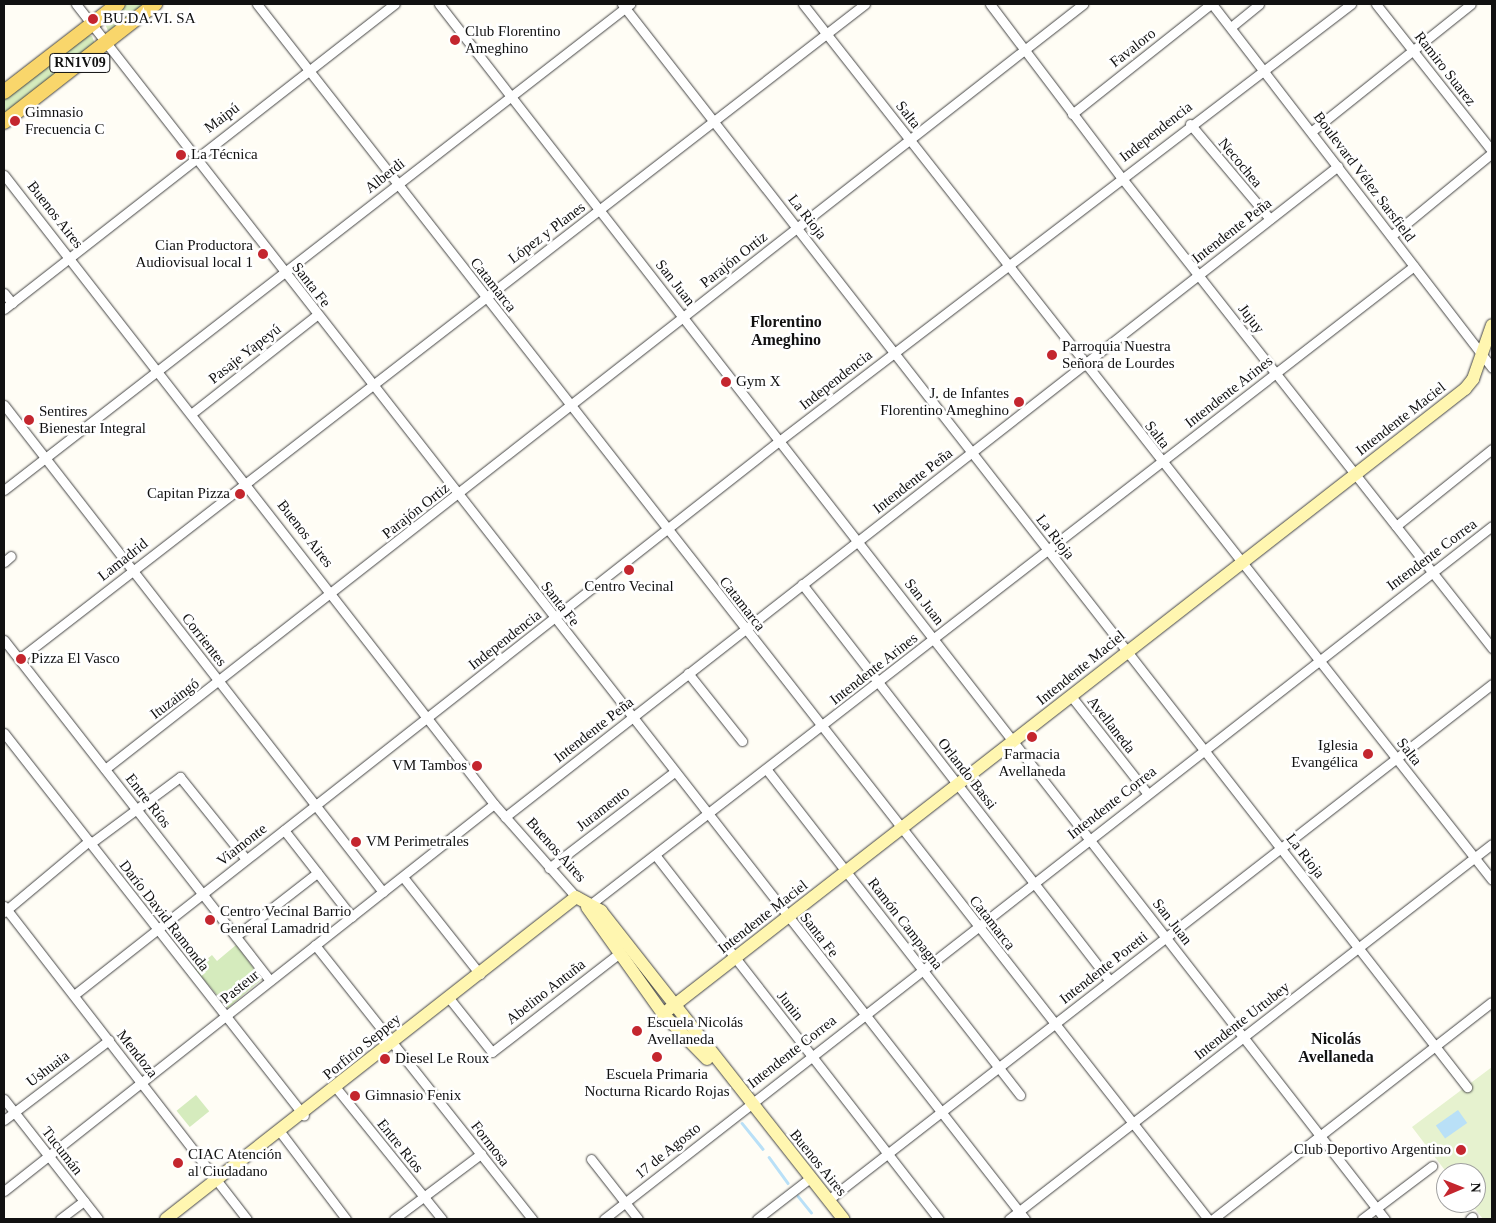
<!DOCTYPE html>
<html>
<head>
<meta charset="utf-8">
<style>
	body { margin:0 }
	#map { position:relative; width:1496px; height:1223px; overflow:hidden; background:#fffdf5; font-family:Georgia,serif }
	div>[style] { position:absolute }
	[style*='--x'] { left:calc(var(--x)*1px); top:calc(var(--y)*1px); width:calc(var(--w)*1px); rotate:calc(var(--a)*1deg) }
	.green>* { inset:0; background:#d5ebbd; transform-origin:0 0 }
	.pitch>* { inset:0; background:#e6f2cf }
	.water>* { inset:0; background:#b9e0f7; transform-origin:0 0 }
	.stream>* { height:2.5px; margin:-1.25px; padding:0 1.25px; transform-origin:1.25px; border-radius:1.25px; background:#b9e0f7 }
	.roads { filter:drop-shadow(0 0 1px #444) drop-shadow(0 0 1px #444) }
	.street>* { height:9px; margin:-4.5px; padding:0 4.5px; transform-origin:4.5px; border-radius:4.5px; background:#fff }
	.secondary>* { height:12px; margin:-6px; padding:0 6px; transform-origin:6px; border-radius:6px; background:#fff6b0 }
	.primary>* { height:14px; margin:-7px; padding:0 7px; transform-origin:7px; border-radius:7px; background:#f9d66b }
	.dots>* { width:14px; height:14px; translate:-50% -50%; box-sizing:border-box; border:2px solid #fff; border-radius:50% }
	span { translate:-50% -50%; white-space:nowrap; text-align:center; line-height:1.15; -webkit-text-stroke:5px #fff; paint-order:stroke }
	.shield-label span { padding:1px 4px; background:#fff; border:1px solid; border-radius:4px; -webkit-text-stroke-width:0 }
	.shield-label { font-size:14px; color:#111; font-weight:700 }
	.poi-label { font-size:15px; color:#111 }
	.left { translate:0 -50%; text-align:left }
	.right { translate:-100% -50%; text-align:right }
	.street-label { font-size:15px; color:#111 }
	.neighbourhood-label { font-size:16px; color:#111; font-weight:700 }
	.frame { position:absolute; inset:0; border:5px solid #111; pointer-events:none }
	.north { position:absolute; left:1436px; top:1163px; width:50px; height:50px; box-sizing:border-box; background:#fff; border:1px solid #a0a0a0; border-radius:50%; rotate:89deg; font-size:14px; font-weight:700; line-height:20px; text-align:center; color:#111 }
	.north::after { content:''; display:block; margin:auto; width:18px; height:22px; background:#c4262e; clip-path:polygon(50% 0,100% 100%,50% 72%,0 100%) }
</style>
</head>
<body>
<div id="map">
	<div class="green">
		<i style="clip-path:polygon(126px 4px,148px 4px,108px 31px,104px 21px)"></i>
		<i style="clip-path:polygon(86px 35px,92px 36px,95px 44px,4px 116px,4px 99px)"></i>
		<i style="clip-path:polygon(236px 945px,262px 979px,228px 1008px,195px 969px,212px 955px,217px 961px)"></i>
		<i style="left:196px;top:1095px;width:21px;height:25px;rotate:51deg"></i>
	</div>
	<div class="pitch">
		<i style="clip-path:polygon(1492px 1067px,1492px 1219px,1483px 1219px,1470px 1203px,1476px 1203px,1476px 1173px,1447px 1173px,1412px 1127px)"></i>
	</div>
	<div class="water">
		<i style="left:1458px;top:1110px;width:16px;height:27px;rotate:55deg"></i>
	</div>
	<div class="stream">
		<i style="--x:742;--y:1123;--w:33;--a:51"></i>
		<i style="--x:769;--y:1157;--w:32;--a:54"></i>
		<i style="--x:798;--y:1196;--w:21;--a:51"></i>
	</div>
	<div class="roads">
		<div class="street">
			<i style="--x:76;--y:4;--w:1542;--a:52.01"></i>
			<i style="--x:257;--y:4;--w:1543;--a:51.95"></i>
			<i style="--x:439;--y:4;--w:1540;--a:52.1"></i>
			<i style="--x:622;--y:4;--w:1374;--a:52.04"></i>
			<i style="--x:803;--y:4;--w:1114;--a:51.81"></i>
			<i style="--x:990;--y:4;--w:217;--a:52.9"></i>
			<i style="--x:1121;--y:177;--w:600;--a:51.77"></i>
			<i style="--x:1212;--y:4;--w:459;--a:52.4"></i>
			<i style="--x:1376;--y:4;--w:187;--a:51.7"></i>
			<i style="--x:1231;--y:27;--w:36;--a:-39"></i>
			<i style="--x:1072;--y:114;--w:177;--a:-38.4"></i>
			<i style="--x:1190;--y:124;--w:124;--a:49.9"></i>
			<i style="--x:1312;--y:131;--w:203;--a:-38.6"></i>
			<i style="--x:4;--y:175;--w:797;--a:52.08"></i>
			<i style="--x:494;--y:804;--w:124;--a:48.6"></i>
			<i style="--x:1391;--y:236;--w:131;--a:-39.4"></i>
			<i style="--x:4;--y:293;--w:13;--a:51"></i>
			<i style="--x:4;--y:309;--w:496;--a:-38"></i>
			<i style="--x:4;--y:405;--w:617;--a:52.11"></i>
			<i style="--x:191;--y:414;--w:160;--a:-38.2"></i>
			<i style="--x:4;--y:490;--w:793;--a:-37.82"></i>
			<i style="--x:1396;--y:526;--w:123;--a:-38.7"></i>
			<i style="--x:4;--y:562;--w:9;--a:-41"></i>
			<i style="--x:802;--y:584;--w:502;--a:52.2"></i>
			<i style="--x:4;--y:640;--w:432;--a:52"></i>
			<i style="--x:19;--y:659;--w:1070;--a:-37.75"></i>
			<i style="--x:688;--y:673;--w:87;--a:51.5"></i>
			<i style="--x:1071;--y:696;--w:123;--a:51.9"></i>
			<i style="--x:4;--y:733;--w:486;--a:51.9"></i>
			<i style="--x:105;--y:769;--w:1242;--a:-38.03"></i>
			<i style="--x:767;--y:770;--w:412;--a:52.1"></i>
			<i style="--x:505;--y:817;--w:1057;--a:-38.01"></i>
			<i style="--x:284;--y:830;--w:110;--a:52"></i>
			<i style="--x:91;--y:843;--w:111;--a:-36.6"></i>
			<i style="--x:180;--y:777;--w:105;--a:51.2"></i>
			<i style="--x:656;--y:856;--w:460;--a:52.1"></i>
			<i style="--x:549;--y:868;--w:158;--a:-37.5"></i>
			<i style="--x:403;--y:877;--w:124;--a:51.6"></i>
			<i style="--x:4;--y:906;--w:396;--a:52.2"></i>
			<i style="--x:587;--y:907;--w:1046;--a:-37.78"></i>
			<i style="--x:4;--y:912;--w:111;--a:-39.9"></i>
			<i style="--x:236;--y:936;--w:103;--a:-37.9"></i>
			<i style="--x:315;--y:945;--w:350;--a:51.6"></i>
			<i style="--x:74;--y:995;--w:897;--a:-38.16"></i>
			<i style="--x:779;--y:441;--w:720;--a:-37.38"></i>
			<i style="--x:449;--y:998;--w:69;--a:51.5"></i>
			<i style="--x:492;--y:1052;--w:158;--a:-37.8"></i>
			<i style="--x:337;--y:1089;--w:167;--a:51.1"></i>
			<i style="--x:4;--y:1099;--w:152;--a:51.9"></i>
			<i style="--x:4;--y:1120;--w:132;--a:-37.3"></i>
			<i style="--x:281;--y:1133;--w:108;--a:52.9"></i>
			<i style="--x:591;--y:1159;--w:76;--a:51.9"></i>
			<i style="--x:4;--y:1191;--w:624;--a:-38.3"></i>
			<i style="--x:828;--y:1200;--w:841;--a:-37.85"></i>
			<i style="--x:60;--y:1219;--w:30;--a:-37"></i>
			<i style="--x:394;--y:1219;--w:109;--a:-36.8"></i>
			<i style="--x:604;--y:1219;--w:1126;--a:-37.97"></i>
			<i style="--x:757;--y:1219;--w:67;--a:-37.7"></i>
			<i style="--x:1009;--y:1219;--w:611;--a:-37.83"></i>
			<i style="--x:1213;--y:1219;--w:353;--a:-37.9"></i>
			<i style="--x:1362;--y:1219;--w:88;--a:-37.1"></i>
			<i style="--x:1470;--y:1219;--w:3;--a:-45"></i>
		</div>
		<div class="secondary">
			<i style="--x:587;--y:907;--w:131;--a:54.6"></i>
			<i style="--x:663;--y:1014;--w:63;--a:45.6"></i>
			<i style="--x:663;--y:1014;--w:1017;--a:-37.93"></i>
			<i style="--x:1465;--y:389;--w:13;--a:-51"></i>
			<i style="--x:1473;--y:379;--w:57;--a:-70.6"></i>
			<i style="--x:166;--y:1219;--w:521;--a:-38.14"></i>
			<i style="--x:576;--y:897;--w:29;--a:29"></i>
			<i style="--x:601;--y:911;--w:392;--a:51.8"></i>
		</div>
		<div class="primary">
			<i style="--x:4;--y:92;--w:144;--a:-37.7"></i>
			<i style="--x:4;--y:122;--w:192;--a:-38"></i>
		</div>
	</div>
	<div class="dots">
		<i style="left:93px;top:19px;background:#c4262e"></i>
		<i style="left:455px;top:40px;background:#c4262e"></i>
		<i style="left:15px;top:121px;background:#c4262e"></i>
		<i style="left:181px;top:155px;background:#c4262e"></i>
		<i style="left:263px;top:254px;background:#c4262e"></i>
		<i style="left:1052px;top:355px;background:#c4262e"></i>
		<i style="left:726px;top:382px;background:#c4262e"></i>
		<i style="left:1019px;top:402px;background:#c4262e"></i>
		<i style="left:29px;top:420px;background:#c4262e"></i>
		<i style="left:240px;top:494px;background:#c4262e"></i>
		<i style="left:629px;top:570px;background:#c4262e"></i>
		<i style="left:21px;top:659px;background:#c4262e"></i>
		<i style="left:1032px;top:737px;background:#c4262e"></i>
		<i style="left:1368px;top:754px;background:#c4262e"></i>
		<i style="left:477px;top:766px;background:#c4262e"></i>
		<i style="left:356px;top:842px;background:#c4262e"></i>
		<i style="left:210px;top:920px;background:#c4262e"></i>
		<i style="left:637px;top:1031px;background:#c4262e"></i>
		<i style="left:657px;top:1057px;background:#c4262e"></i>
		<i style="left:385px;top:1059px;background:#c4262e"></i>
		<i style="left:355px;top:1096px;background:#c4262e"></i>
		<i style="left:1461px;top:1150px;background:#c4262e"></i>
		<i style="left:178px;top:1163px;background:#c4262e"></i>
	</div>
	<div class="shield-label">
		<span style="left:80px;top:63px">RN1V09</span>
	</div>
	<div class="poi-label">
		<span class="left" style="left:103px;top:19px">BU.DA.VI. SA</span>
		<span class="left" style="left:465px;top:40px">Club Florentino<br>Ameghino</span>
		<span class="left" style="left:25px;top:121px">Gimnasio<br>Frecuencia C</span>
		<span class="left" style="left:191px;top:155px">La Técnica</span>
		<span class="right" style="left:253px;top:254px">Cian Productora<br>Audiovisual local 1</span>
		<span class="left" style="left:1062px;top:355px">Parroquia Nuestra<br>Señora de Lourdes</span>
		<span class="left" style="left:736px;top:382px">Gym X</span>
		<span class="right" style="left:1009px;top:402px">J. de Infantes<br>Florentino Ameghino</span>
		<span class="left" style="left:39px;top:420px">Sentires<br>Bienestar Integral</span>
		<span class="right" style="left:230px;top:494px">Capitan Pizza</span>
		<span style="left:629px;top:587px">Centro Vecinal</span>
		<span class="left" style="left:31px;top:659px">Pizza El Vasco</span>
		<span class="right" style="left:1358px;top:754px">Iglesia<br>Evangélica</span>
		<span style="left:1032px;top:763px">Farmacia<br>Avellaneda</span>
		<span class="right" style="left:467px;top:766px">VM Tambos</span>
		<span class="left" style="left:366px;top:842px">VM Perimetrales</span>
		<span class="left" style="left:220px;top:920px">Centro Vecinal Barrio<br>General Lamadrid</span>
		<span class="left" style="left:647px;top:1031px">Escuela Nicolás<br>Avellaneda</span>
		<span class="left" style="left:395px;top:1059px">Diesel Le Roux</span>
		<span style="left:657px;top:1083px">Escuela Primaria<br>Nocturna Ricardo Rojas</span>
		<span class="left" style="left:365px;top:1096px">Gimnasio Fenix</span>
		<span class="right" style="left:1451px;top:1150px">Club Deportivo Argentino</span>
		<span class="left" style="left:188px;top:1163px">CIAC Atención<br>al Ciudadano</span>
	</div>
	<div class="street-label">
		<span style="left:1133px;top:48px;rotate:-38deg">Favaloro</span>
		<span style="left:1445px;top:69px;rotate:52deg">Ramiro Suarez</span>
		<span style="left:908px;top:115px;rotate:52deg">Salta</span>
		<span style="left:222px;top:118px;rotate:-37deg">Maipú</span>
		<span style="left:1156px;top:132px;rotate:-38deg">Independencia</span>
		<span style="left:1240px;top:163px;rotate:50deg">Necochea</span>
		<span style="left:385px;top:176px;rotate:-38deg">Alberdi</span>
		<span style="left:1364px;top:177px;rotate:53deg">Boulevard Vélez Sarsfield</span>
		<span style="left:55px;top:215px;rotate:52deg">Buenos Aires</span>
		<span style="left:807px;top:217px;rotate:52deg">La Rioja</span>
		<span style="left:1232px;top:231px;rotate:-38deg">Intendente Peña</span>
		<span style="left:547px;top:233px;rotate:-37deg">López y Planes</span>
		<span style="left:734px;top:260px;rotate:-38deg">Parajón Ortiz</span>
		<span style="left:675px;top:283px;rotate:52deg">San Juan</span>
		<span style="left:311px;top:285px;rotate:52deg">Santa Fe</span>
		<span style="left:493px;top:285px;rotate:52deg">Catamarca</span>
		<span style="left:1251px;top:319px;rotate:53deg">Jujuy</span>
		<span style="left:245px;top:354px;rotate:-38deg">Pasaje Yapeyú</span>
		<span style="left:836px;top:380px;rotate:-38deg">Independencia</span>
		<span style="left:1229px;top:392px;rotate:-38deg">Intendente Arines</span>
		<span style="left:1401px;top:419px;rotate:-38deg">Intendente Maciel</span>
		<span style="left:1157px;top:435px;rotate:52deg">Salta</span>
		<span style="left:913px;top:481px;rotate:-38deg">Intendente Peña</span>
		<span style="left:416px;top:511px;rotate:-38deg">Parajón Ortiz</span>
		<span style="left:305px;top:534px;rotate:52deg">Buenos Aires</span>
		<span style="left:1055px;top:537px;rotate:52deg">La Rioja</span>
		<span style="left:1432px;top:555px;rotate:-37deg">Intendente Correa</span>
		<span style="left:123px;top:560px;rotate:-38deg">Lamadrid</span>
		<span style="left:924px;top:602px;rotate:52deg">San Juan</span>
		<span style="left:560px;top:604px;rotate:52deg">Santa Fe</span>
		<span style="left:742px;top:604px;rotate:52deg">Catamarca</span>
		<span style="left:204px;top:640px;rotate:52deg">Corrientes</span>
		<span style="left:505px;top:640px;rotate:-38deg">Independencia</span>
		<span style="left:1081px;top:668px;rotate:-39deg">Intendente Maciel</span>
		<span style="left:874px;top:669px;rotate:-38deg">Intendente Arines</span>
		<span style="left:175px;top:699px;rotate:-37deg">Ituzaingó</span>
		<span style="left:1111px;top:725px;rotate:52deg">Avellaneda</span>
		<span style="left:594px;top:730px;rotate:-38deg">Intendente Peña</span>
		<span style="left:1409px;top:752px;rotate:52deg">Salta</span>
		<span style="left:967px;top:774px;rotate:52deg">Orlando Bassi</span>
		<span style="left:148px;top:801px;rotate:52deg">Entre Ríos</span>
		<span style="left:1112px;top:803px;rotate:-38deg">Intendente Correa</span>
		<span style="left:603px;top:809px;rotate:-38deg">Juramento</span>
		<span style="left:242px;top:845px;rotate:-38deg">Viamonte</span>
		<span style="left:556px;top:850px;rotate:48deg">Buenos Aires</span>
		<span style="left:1305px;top:856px;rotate:52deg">La Rioja</span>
		<span style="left:164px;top:916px;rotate:52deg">Darío David Ramonda</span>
		<span style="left:763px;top:917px;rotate:-38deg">Intendente Maciel</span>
		<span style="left:1172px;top:922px;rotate:52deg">San Juan</span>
		<span style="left:992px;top:923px;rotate:52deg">Catamarca</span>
		<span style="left:905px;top:924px;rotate:52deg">Ramón Campagna</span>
		<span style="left:819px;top:935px;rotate:52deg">Santa Fe</span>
		<span style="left:1104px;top:968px;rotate:-38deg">Intendente Poretti</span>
		<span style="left:240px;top:987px;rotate:-39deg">Pasteur</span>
		<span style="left:546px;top:992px;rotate:-38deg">Abelino Antuña</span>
		<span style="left:790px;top:1006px;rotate:52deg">Junin</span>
		<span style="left:1242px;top:1021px;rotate:-38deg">Intendente Urtubey</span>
		<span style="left:362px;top:1047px;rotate:-39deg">Porfirio Seppey</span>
		<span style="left:792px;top:1052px;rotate:-38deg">Intendente Correa</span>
		<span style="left:137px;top:1054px;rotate:52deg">Mendoza</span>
		<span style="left:48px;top:1069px;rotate:-37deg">Ushuaia</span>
		<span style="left:490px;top:1144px;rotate:52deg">Formosa</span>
		<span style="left:400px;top:1146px;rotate:51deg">Entre Ríos</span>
		<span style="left:62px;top:1151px;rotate:52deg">Tucumán</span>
		<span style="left:668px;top:1151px;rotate:-39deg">17 de Agosto</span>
		<span style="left:818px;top:1163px;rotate:51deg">Buenos Aires</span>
	</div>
	<div class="neighbourhood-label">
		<span style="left:786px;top:331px">Florentino<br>Ameghino</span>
		<span style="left:1336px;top:1048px">Nicolás<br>Avellaneda</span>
	</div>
	<div class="frame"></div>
	<div class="north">N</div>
</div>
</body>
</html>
